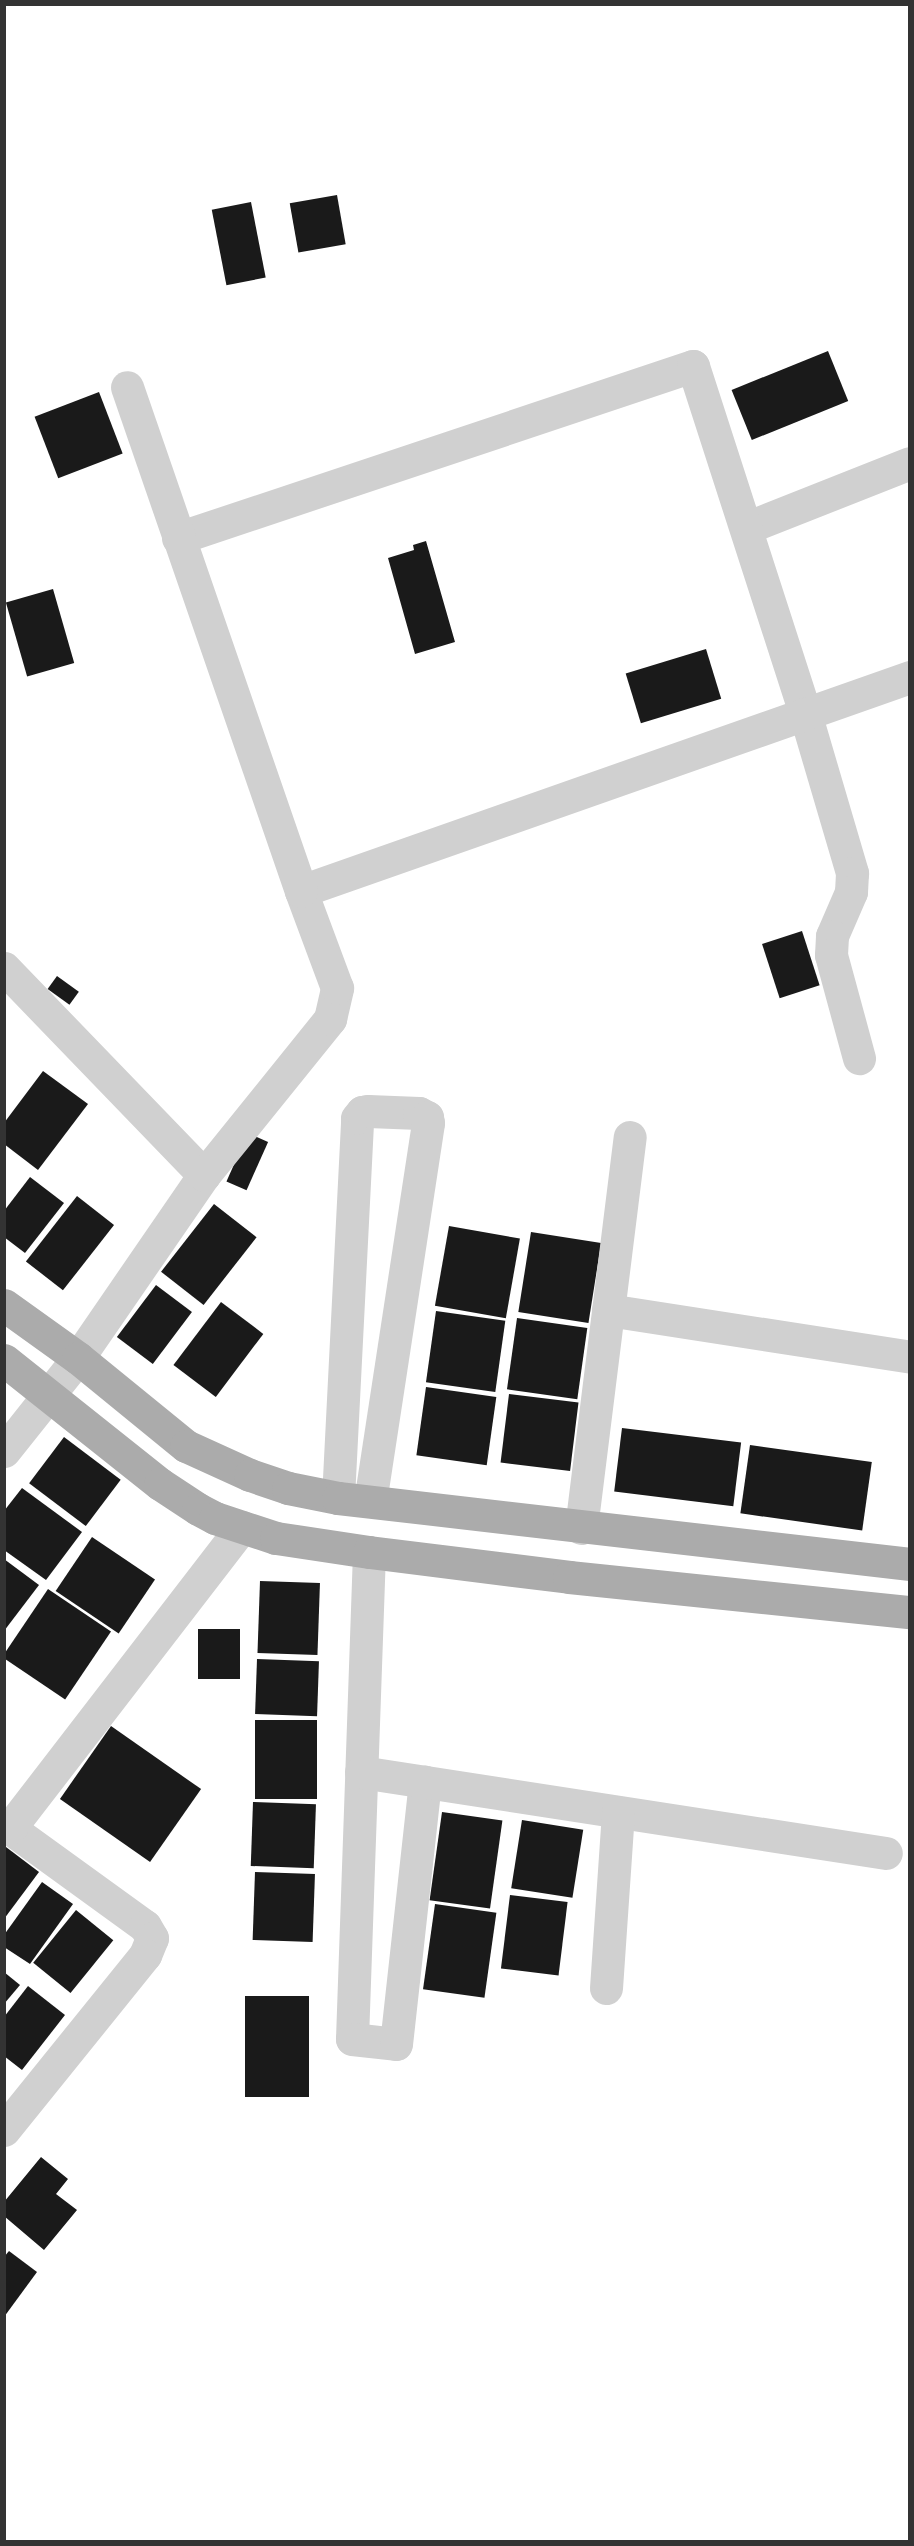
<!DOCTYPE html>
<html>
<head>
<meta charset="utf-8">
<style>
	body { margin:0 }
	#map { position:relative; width:914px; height:2546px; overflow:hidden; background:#fff; font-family:Roboto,sans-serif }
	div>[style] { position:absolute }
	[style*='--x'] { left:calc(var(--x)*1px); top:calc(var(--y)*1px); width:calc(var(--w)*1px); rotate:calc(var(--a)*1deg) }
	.building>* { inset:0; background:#1a1a1a; transform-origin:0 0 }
	.minor>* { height:33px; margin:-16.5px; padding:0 16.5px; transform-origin:16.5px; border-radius:16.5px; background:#d0d0d0 }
	.major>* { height:33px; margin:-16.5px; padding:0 16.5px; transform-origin:16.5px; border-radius:16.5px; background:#ababab }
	span { translate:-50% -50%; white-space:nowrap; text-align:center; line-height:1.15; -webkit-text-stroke:6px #fff; paint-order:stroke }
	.frame { position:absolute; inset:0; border:6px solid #333; pointer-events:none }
</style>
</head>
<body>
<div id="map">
	<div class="building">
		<i style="left:337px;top:195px;width:50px;height:48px;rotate:80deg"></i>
		<i style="left:251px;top:202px;width:77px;height:40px;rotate:79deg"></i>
		<i style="left:828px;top:351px;width:54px;height:104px;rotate:68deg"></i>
		<i style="left:99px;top:392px;width:66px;height:69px;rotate:69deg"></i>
		<i style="clip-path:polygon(426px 541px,455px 642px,415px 654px,388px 558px,414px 550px,413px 545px)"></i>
		<i style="left:53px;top:589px;width:77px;height:49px;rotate:74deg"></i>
		<i style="left:706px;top:649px;width:52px;height:84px;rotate:73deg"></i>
		<i style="left:802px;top:931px;width:57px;height:42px;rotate:72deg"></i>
		<i style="left:57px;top:976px;width:27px;height:16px;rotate:36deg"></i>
		<i style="clip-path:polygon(43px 1071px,88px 1104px,38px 1170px,4px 1144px,4px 1123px)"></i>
		<i style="left:248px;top:1133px;width:22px;height:53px;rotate:24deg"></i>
		<i style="clip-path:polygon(30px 1177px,64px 1203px,25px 1253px,4px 1237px,4px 1211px)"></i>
		<i style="left:77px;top:1196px;width:47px;height:83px;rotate:38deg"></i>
		<i style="left:214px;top:1204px;width:54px;height:86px;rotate:38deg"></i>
		<i style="left:449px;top:1226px;width:72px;height:81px;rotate:10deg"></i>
		<i style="left:531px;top:1232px;width:71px;height:81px;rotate:9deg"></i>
		<i style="left:156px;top:1285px;width:45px;height:65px;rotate:37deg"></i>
		<i style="left:221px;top:1302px;width:53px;height:79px;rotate:37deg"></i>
		<i style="left:436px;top:1311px;width:70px;height:72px;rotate:8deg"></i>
		<i style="left:517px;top:1318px;width:71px;height:72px;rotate:8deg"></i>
		<i style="left:426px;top:1387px;width:71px;height:69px;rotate:8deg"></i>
		<i style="left:509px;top:1394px;width:70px;height:69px;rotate:7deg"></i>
		<i style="left:622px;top:1428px;width:120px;height:64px;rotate:7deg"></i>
		<i style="left:64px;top:1437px;width:71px;height:58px;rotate:37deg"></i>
		<i style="left:750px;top:1445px;width:123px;height:69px;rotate:8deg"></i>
		<i style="clip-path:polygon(22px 1488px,82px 1532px,46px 1580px,4px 1550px,4px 1511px)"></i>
		<i style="left:92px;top:1537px;width:76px;height:65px;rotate:34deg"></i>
		<i style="clip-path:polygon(4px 1559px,39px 1585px,4px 1631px)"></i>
		<i style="left:260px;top:1581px;width:60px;height:72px;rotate:2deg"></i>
		<i style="left:48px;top:1589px;width:76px;height:82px;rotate:34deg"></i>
		<i style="left:198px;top:1629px;width:42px;height:50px"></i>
		<i style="left:257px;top:1659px;width:62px;height:55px;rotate:2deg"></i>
		<i style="left:255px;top:1720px;width:62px;height:79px"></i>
		<i style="left:111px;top:1726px;width:110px;height:89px;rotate:35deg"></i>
		<i style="left:253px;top:1802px;width:63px;height:64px;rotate:2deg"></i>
		<i style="left:442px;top:1812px;width:61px;height:89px;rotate:8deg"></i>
		<i style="left:522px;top:1820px;width:62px;height:69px;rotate:9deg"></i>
		<i style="clip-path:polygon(6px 1847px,39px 1872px,4px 1919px,4px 1848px)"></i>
		<i style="left:255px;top:1872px;width:60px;height:68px;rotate:2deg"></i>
		<i style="clip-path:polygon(42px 1882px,73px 1904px,30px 1964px,4px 1947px,4px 1935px)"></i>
		<i style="left:510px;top:1895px;width:58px;height:74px;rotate:7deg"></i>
		<i style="left:435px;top:1904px;width:62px;height:86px;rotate:8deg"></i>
		<i style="left:76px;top:1910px;width:48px;height:68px;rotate:39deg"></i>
		<i style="clip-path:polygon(4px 1972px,20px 1985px,4px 2004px)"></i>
		<i style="clip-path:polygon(28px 1986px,65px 2015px,22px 2070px,4px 2056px,4px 2017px)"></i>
		<i style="left:245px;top:1996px;width:64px;height:101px"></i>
		<i style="clip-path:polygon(41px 2157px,68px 2179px,56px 2194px,77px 2210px,44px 2250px,4px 2216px,4px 2202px)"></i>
		<i style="clip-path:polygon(9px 2251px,37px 2272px,4px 2317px,4px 2257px)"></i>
	</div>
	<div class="minor">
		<i style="--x:746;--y:528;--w:176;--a:-21.6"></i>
		<i style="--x:178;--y:538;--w:543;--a:-18.47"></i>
		<i style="--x:693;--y:366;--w:365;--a:72.1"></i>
		<i style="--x:805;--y:713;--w:167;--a:73.6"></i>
		<i style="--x:852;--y:873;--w:19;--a:93"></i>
		<i style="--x:851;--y:892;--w:48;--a:113.4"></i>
		<i style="--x:832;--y:936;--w:19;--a:93"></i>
		<i style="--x:831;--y:955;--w:107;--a:74.8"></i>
		<i style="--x:301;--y:891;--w:646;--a:-19.36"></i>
		<i style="--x:4;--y:968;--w:288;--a:46"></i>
		<i style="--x:608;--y:1310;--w:306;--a:8.8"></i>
		<i style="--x:4;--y:1451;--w:119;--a:-51.5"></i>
		<i style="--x:78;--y:1358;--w:222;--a:-55.5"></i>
		<i style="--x:204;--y:1175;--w:201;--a:-51.1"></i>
		<i style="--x:330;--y:1019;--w:32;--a:-77"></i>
		<i style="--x:337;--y:988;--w:103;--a:-110.4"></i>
		<i style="--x:301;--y:891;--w:533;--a:-109.05"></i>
		<i style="--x:338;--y:1498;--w:380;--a:-87.1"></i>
		<i style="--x:357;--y:1118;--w:8;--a:-50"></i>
		<i style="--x:362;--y:1112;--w:6;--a:-9"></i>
		<i style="--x:368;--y:1111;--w:51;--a:2.2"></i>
		<i style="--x:419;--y:1113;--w:9;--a:27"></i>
		<i style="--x:427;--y:1117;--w:6;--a:81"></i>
		<i style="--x:428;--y:1123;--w:381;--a:98.7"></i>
		<i style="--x:581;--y:1528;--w:394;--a:-82.9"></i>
		<i style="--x:369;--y:1552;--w:487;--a:92"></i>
		<i style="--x:352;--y:2039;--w:44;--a:6.5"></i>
		<i style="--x:396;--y:2044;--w:264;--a:-83.7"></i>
		<i style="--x:361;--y:1772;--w:531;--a:8.77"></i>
		<i style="--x:4;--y:1824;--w:174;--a:35.9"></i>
		<i style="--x:145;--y:1926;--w:14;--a:60"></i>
		<i style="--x:152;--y:1938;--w:18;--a:112"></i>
		<i style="--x:145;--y:1955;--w:225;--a:128.9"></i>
		<i style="--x:10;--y:1828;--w:380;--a:-52.4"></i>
		<i style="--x:606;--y:1988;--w:176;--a:-86.1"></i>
	</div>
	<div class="major">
		<i style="--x:4;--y:1305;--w:91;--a:35.6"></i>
		<i style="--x:78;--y:1358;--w:139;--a:39.2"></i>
		<i style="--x:186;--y:1446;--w:70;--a:24.4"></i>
		<i style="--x:250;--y:1475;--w:40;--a:18.9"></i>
		<i style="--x:288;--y:1488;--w:51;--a:11.3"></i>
		<i style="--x:338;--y:1498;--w:576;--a:6.58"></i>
		<i style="--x:4;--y:1360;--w:199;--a:38.5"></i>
		<i style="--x:160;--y:1484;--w:45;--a:33.3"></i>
		<i style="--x:198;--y:1509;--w:19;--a:28"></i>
		<i style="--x:215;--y:1518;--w:64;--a:18.2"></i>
		<i style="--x:276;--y:1538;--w:94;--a:8.6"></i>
		<i style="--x:369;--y:1552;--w:202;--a:7.1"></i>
		<i style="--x:569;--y:1577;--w:343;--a:5.9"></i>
	</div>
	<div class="frame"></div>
</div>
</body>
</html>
